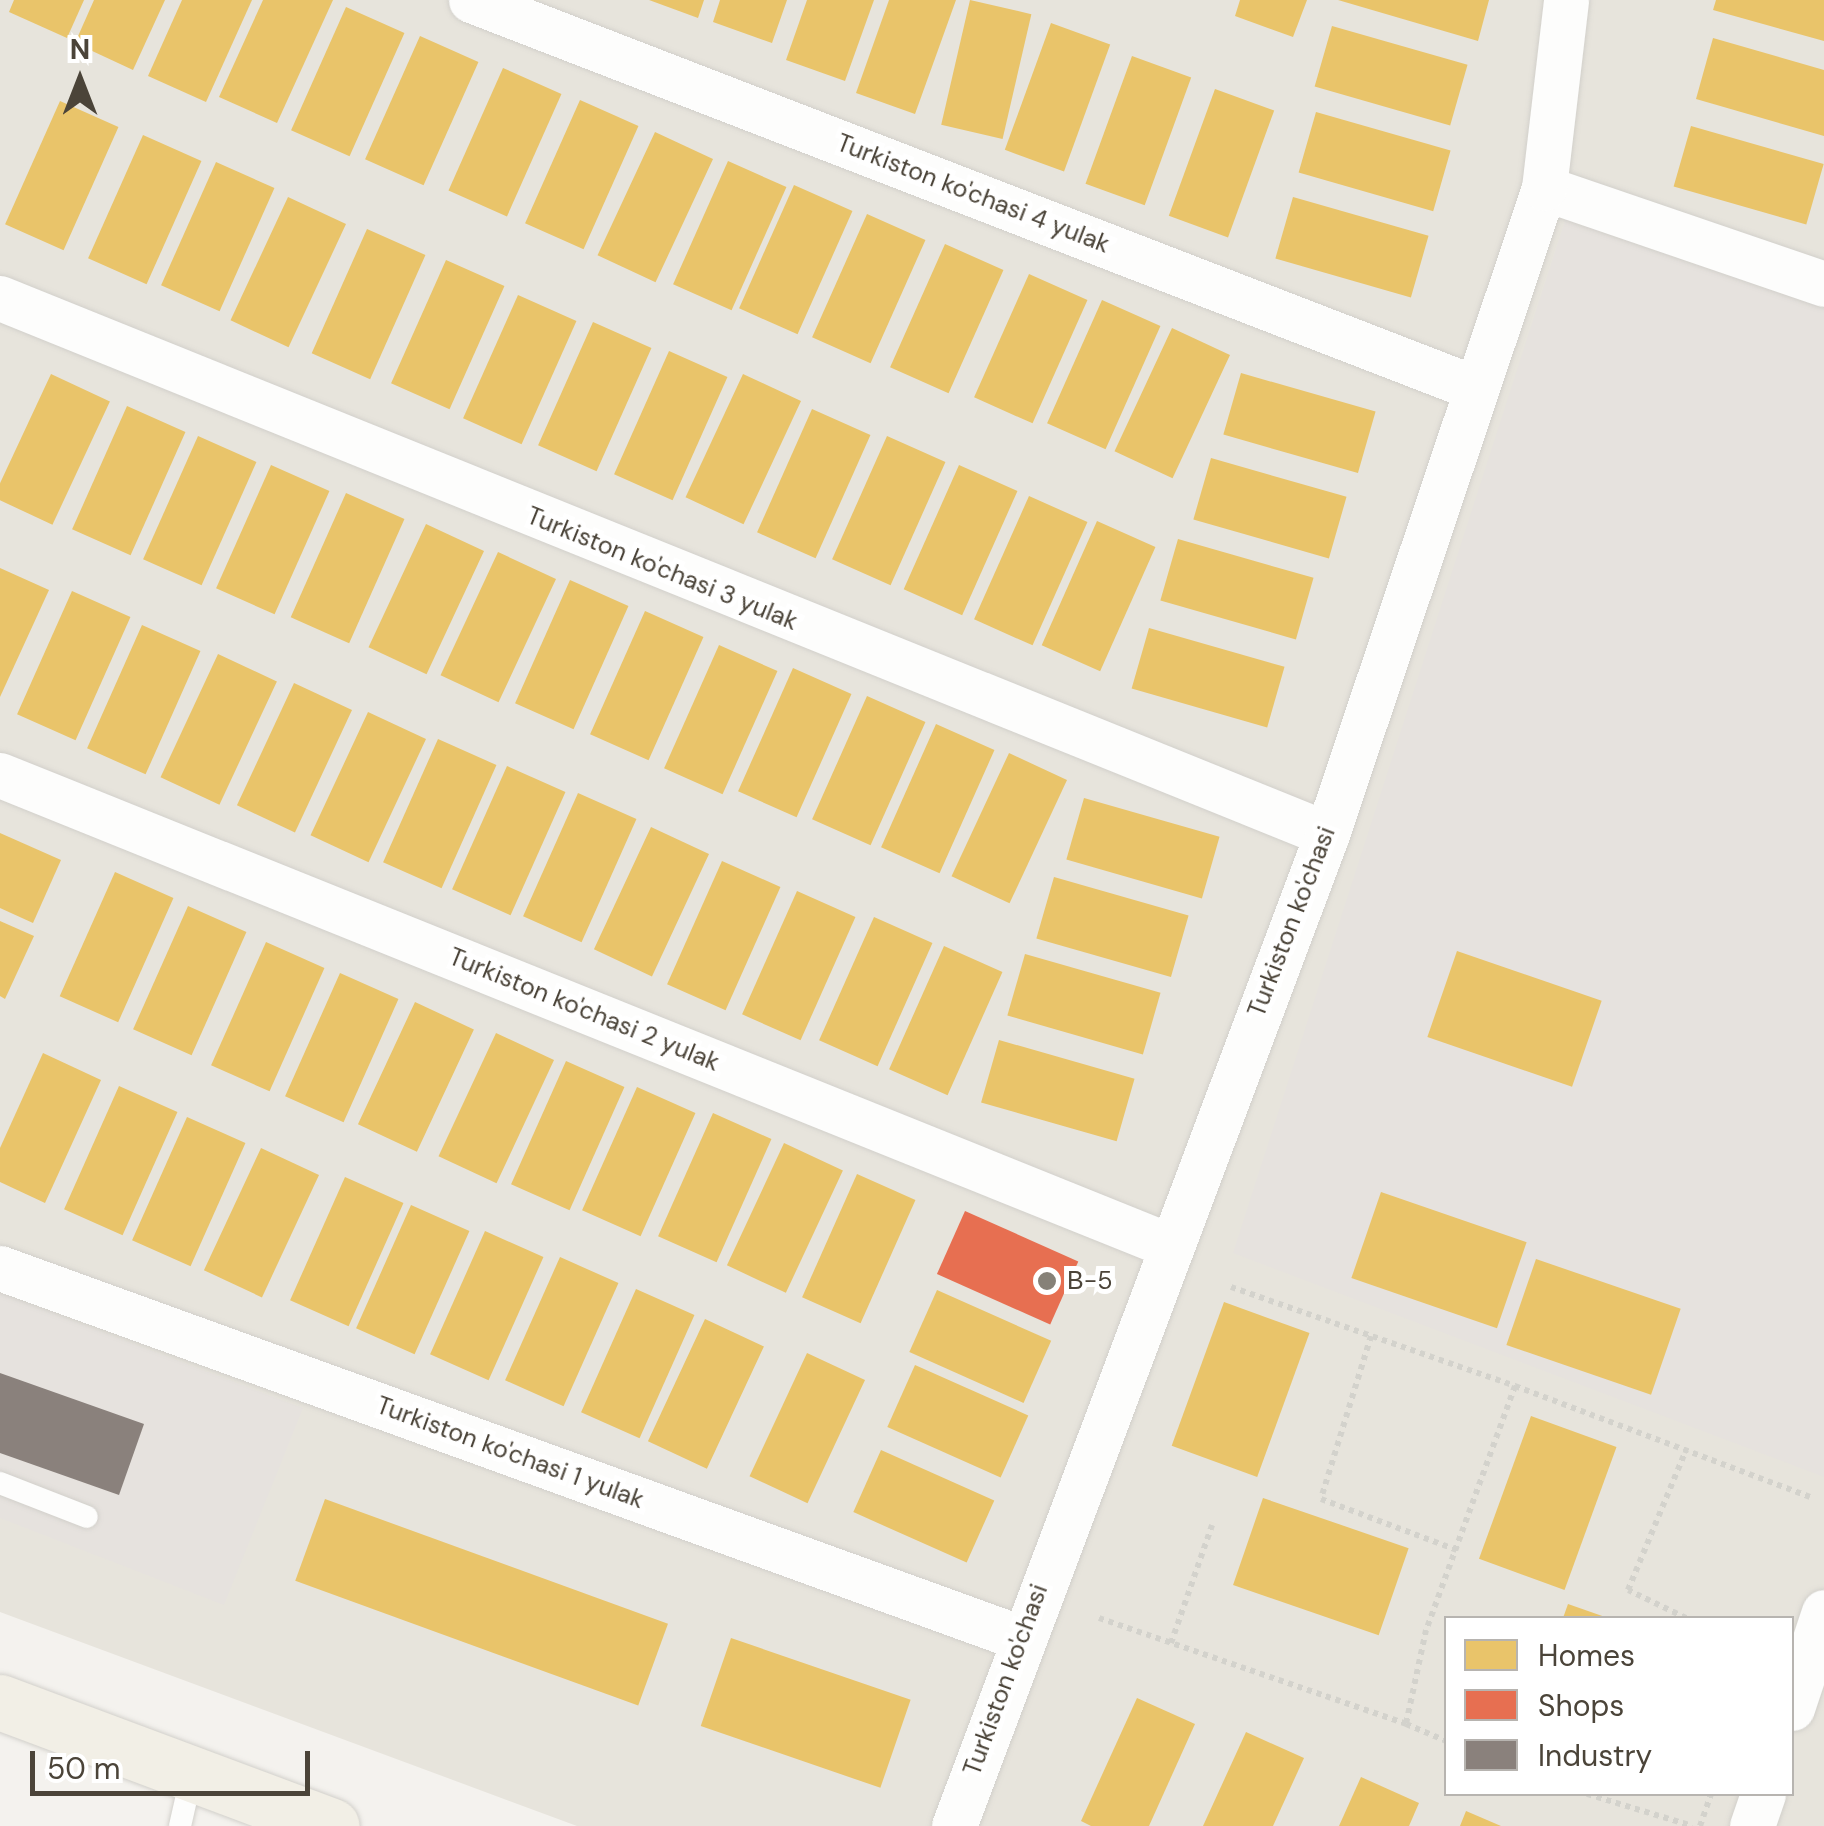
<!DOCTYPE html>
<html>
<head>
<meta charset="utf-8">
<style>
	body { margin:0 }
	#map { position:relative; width:1824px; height:1826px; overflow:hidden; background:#f4f2ee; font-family:"DM Sans",sans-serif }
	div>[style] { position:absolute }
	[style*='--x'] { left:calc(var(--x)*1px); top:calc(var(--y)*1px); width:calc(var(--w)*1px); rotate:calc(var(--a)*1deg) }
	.residential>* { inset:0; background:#e7e4dc }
	.industrial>* { inset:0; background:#e6e2de }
	.homes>* { inset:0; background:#e9c46a; transform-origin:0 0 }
	.shops>* { inset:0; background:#e76f51; transform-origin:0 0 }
	.industry>* { inset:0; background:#8a817c }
	.path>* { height:6px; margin-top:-3px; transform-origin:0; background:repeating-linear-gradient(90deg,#d3d2cc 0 5px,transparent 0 10px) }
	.roads { filter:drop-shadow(0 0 2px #d2d0cb) drop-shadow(0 0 2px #d2d0cb) }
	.lane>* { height:22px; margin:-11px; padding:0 11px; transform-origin:11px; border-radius:11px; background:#fdfdfc }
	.street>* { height:45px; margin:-22.5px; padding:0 22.5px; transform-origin:22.5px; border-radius:22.5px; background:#fdfdfc }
	.primary>* { height:55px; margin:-27.5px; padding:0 27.5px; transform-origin:27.5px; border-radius:27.5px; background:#f2efe6 }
	.dots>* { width:28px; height:28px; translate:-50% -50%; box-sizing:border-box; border:5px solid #fff; border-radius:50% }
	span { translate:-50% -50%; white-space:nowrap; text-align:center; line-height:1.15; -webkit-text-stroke:10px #fff; paint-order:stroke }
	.street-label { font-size:25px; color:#4b4439 }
	.poi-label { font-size:25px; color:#4b4439 }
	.left { translate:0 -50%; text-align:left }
	.legend { position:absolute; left:1444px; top:1616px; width:350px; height:180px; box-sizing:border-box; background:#fff; border:2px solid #b7b4b0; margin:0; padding:12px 18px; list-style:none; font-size:30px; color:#4b4439 }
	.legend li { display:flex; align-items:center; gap:20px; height:50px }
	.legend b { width:50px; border:2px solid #b7b4b0 }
	.north { position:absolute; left:30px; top:30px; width:100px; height:100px; -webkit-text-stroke:8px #fff; paint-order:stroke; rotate:0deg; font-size:28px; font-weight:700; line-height:40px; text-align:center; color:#4b4439 }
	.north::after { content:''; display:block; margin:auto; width:35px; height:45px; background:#4b4439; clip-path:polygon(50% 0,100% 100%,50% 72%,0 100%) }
	.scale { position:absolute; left:30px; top:1751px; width:280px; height:45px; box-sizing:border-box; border:5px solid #4b4439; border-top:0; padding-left:12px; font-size:30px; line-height:35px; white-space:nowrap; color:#4b4439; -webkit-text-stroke:8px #fff; paint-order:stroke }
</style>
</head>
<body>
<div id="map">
	<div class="residential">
		<i style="clip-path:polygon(evenodd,0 0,1824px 0,1824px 1826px,577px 1826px,0 1612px,0 0,1446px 1618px,1792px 1618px,1792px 1794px,1446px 1794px,1446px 1618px)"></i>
	</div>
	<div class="industrial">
		<i style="clip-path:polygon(1571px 202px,1824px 288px,1824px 1477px,1233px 1253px)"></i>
		<i style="clip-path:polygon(0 1293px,303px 1408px,224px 1605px,0 1518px)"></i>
	</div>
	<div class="homes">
		<i style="clip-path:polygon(14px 0,84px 0,67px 38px,9px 12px)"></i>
		<i style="clip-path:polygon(94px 0,165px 0,133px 70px,75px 43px)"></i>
		<i style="clip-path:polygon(182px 0,252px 0,206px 102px,148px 76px)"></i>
		<i style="clip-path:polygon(263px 0,333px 0,277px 123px,219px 97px)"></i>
		<i style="clip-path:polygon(649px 0,704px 0,698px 18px)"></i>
		<i style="clip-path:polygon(720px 0,787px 0,772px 43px,713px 22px)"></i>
		<i style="clip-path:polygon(807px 0,874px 0,845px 81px,786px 60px)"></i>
		<i style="clip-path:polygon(889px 0,956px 0,915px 114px,856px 93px)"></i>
		<i style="left:970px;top:0;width:63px;height:128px;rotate:13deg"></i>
		<i style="clip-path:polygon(1240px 0,1307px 0,1293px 37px,1235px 16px)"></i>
		<i style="clip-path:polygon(1338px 0,1489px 0,1478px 41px)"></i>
		<i style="clip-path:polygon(1716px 0,1824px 0,1824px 41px,1713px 10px)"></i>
		<i style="left:346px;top:7px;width:64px;height:135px;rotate:24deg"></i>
		<i style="left:1051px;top:23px;width:63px;height:135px;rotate:20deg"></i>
		<i style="left:1332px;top:26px;width:141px;height:63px;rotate:16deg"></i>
		<i style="left:420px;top:36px;width:64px;height:135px;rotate:24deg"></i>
		<i style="clip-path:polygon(1713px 38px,1824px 70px,1824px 136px,1696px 99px)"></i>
		<i style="left:1132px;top:56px;width:63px;height:136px;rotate:20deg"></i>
		<i style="left:503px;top:68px;width:64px;height:134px;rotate:24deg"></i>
		<i style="left:1215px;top:89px;width:63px;height:135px;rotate:20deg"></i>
		<i style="left:580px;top:100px;width:64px;height:135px;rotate:24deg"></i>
		<i style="left:60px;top:101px;width:64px;height:135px;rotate:24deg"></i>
		<i style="left:1316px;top:112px;width:140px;height:63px;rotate:16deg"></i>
		<i style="left:1691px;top:126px;width:138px;height:63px;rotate:16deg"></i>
		<i style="left:655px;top:132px;width:64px;height:136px;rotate:25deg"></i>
		<i style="left:143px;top:135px;width:64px;height:135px;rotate:24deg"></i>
		<i style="left:728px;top:161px;width:64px;height:135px;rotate:24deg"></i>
		<i style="left:216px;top:162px;width:64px;height:135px;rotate:24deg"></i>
		<i style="left:794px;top:185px;width:64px;height:135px;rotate:24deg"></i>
		<i style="left:288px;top:197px;width:64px;height:136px;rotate:25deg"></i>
		<i style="left:1293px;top:197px;width:141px;height:64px;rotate:16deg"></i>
		<i style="left:867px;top:214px;width:64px;height:135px;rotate:24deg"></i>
		<i style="left:367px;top:229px;width:64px;height:136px;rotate:24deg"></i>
		<i style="left:945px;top:244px;width:64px;height:135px;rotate:24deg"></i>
		<i style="left:446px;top:260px;width:64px;height:135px;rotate:24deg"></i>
		<i style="left:1029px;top:274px;width:64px;height:135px;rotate:24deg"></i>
		<i style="left:518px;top:295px;width:64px;height:135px;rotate:24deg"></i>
		<i style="left:1102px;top:300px;width:64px;height:135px;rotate:24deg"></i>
		<i style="left:593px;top:322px;width:64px;height:135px;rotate:24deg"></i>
		<i style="left:1172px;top:328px;width:64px;height:136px;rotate:25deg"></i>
		<i style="left:669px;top:351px;width:64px;height:135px;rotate:24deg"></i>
		<i style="left:1241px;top:373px;width:140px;height:64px;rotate:16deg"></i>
		<i style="left:51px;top:374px;width:65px;height:136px;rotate:25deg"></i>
		<i style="left:743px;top:374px;width:64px;height:136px;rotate:25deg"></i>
		<i style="left:127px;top:406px;width:64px;height:135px;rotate:24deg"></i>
		<i style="left:812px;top:409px;width:64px;height:135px;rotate:24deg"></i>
		<i style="left:198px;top:436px;width:64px;height:135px;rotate:24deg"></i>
		<i style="left:887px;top:436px;width:64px;height:135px;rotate:24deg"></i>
		<i style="left:1211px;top:458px;width:141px;height:64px;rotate:16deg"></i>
		<i style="left:271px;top:465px;width:64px;height:135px;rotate:24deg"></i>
		<i style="left:959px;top:465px;width:64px;height:136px;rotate:24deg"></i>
		<i style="left:346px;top:493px;width:64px;height:136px;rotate:24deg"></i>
		<i style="left:1029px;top:496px;width:64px;height:135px;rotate:24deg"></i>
		<i style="left:1097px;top:521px;width:64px;height:136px;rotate:24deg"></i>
		<i style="left:426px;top:524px;width:64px;height:136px;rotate:25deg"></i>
		<i style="left:1178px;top:539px;width:141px;height:64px;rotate:16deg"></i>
		<i style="left:498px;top:552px;width:64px;height:136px;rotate:25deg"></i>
		<i style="clip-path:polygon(0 568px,49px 590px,0 697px)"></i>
		<i style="left:570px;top:580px;width:64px;height:135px;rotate:24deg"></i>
		<i style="left:72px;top:591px;width:64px;height:135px;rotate:24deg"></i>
		<i style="left:645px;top:611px;width:64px;height:135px;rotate:24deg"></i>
		<i style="left:142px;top:625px;width:64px;height:135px;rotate:24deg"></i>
		<i style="left:1149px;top:628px;width:141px;height:63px;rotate:16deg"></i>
		<i style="left:719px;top:645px;width:64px;height:135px;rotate:24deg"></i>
		<i style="left:218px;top:654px;width:65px;height:136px;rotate:25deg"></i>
		<i style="left:793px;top:668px;width:64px;height:135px;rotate:24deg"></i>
		<i style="left:294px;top:683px;width:64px;height:135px;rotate:25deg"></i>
		<i style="left:867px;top:696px;width:64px;height:135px;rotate:24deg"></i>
		<i style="left:368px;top:712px;width:64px;height:136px;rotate:25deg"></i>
		<i style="left:936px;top:724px;width:64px;height:135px;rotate:24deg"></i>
		<i style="left:438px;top:739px;width:64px;height:135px;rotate:24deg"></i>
		<i style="left:1009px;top:753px;width:64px;height:136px;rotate:25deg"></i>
		<i style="left:507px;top:766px;width:64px;height:135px;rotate:24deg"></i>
		<i style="left:578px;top:793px;width:64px;height:135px;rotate:24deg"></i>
		<i style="left:1084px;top:798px;width:141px;height:64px;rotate:16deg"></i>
		<i style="left:651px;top:827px;width:64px;height:135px;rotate:25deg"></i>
		<i style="clip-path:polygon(0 833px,61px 860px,33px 923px,0 908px)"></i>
		<i style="left:722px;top:861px;width:64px;height:135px;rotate:24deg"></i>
		<i style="left:115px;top:872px;width:64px;height:136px;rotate:24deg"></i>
		<i style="left:1054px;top:877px;width:140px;height:64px;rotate:16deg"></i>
		<i style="left:797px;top:891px;width:64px;height:135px;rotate:24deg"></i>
		<i style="left:188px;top:906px;width:64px;height:135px;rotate:24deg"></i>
		<i style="left:874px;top:917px;width:64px;height:135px;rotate:24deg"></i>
		<i style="clip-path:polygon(0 921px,34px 936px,5px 999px,0 996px)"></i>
		<i style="left:266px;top:942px;width:64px;height:135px;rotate:24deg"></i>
		<i style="left:944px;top:946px;width:64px;height:135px;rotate:24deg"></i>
		<i style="left:1457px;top:951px;width:153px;height:91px;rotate:19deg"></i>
		<i style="left:1025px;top:954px;width:141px;height:64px;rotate:16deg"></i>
		<i style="left:340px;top:973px;width:64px;height:135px;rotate:24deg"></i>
		<i style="left:415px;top:1002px;width:65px;height:135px;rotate:25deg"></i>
		<i style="left:496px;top:1033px;width:64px;height:136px;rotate:25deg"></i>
		<i style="left:999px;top:1040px;width:141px;height:65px;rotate:16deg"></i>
		<i style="clip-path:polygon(43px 1053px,101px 1080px,45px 1203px,0 1182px,0 1148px)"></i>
		<i style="left:566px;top:1061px;width:64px;height:135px;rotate:24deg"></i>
		<i style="left:119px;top:1086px;width:64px;height:135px;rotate:24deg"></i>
		<i style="left:637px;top:1087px;width:64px;height:135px;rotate:24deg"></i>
		<i style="left:713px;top:1113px;width:64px;height:135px;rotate:24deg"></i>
		<i style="left:187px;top:1117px;width:64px;height:135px;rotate:24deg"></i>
		<i style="left:784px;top:1143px;width:65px;height:135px;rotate:25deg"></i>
		<i style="left:261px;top:1148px;width:64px;height:135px;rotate:25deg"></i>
		<i style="left:857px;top:1174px;width:64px;height:135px;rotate:24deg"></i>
		<i style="left:345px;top:1177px;width:64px;height:135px;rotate:24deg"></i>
		<i style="left:1381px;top:1192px;width:154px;height:91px;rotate:19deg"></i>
		<i style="left:411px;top:1205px;width:64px;height:135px;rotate:24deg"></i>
		<i style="left:485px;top:1231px;width:64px;height:135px;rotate:24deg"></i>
		<i style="left:560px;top:1257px;width:64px;height:135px;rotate:24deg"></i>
		<i style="left:1536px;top:1259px;width:153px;height:91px;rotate:19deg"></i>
		<i style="left:636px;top:1289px;width:64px;height:135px;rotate:24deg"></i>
		<i style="left:937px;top:1290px;width:125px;height:68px;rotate:24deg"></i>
		<i style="left:1224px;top:1302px;width:91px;height:153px;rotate:20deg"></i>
		<i style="left:705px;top:1319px;width:65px;height:135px;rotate:25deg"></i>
		<i style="left:807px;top:1353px;width:64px;height:136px;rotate:25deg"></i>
		<i style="left:915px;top:1365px;width:124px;height:68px;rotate:24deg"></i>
		<i style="left:1531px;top:1416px;width:91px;height:152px;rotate:20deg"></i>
		<i style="left:881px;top:1450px;width:124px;height:68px;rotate:24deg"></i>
		<i style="left:1263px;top:1498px;width:154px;height:92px;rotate:19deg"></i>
		<i style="left:325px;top:1499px;width:365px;height:87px;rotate:20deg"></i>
		<i style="clip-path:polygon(1568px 1604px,1608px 1618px,1563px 1618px)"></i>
		<i style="left:731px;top:1638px;width:190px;height:93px;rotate:19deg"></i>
		<i style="clip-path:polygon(1137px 1698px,1195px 1724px,1149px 1826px,1091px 1826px,1081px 1821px)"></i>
		<i style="clip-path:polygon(1246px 1732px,1304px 1758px,1273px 1826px,1203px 1826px)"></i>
		<i style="clip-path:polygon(1361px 1777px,1419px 1803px,1409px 1826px,1339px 1826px)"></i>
		<i style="clip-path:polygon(1466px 1811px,1501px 1826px,1460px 1826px)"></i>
	</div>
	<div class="shops">
		<i style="left:965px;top:1211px;width:124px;height:69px;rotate:24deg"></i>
	</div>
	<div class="industry">
		<i style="clip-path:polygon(0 1373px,144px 1424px,119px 1495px,0 1453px)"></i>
	</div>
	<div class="path">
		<i style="--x:1231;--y:1287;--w:301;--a:19.2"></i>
		<i style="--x:1515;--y:1386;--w:260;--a:110"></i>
		<i style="--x:1426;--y:1630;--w:96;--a:102"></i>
		<i style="--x:1406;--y:1724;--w:43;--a:23"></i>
		<i style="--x:1371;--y:1336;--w:170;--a:107.1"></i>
		<i style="--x:1321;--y:1499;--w:145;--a:20.6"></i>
		<i style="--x:1515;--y:1386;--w:315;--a:20.6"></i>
		<i style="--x:1099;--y:1618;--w:325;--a:19"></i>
		<i style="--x:1686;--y:1618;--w:64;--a:-154.2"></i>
		<i style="--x:1628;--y:1590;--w:152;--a:-67.5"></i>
		<i style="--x:1171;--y:1643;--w:125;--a:-70.8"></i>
		<i style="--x:1587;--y:1794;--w:110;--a:16.9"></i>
		<i style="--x:1700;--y:1826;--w:34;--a:-71"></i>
	</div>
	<div class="roads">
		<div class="lane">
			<i style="--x:0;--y:1483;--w:93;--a:21.3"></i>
			<i style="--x:180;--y:1826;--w:54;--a:-77.2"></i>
		</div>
		<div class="street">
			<i style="--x:471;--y:0;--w:1076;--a:21.13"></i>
			<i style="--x:1544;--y:188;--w:296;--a:18.9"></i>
			<i style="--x:0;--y:298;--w:1431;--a:21.99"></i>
			<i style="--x:0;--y:775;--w:1259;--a:21.92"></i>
			<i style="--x:0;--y:1268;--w:1086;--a:19.92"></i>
			<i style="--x:1792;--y:1708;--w:101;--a:-71.6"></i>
			<i style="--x:954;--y:1826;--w:1060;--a:-69.39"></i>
			<i style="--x:1327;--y:834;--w:681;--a:-71.43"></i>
			<i style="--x:1544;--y:188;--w:189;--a:-83.3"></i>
			<i style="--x:1752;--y:1826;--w:34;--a:-71"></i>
		</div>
		<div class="primary">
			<i style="--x:0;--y:1702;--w:354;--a:20.5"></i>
		</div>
	</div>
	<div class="dots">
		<i style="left:1047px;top:1281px;background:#868178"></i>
	</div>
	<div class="street-label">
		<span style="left:973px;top:194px;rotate:21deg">Turkiston ko'chasi 4 yulak</span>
		<span style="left:662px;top:569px;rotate:22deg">Turkiston ko'chasi 3 yulak</span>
		<span style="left:1292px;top:922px;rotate:-69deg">Turkiston ko'chasi</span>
		<span style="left:584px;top:1010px;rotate:22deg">Turkiston ko'chasi 2 yulak</span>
		<span style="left:510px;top:1453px;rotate:20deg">Turkiston ko'chasi 1 yulak</span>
		<span style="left:1006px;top:1680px;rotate:-70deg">Turkiston ko'chasi</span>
	</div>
	<div class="poi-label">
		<span class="left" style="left:1067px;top:1281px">В-5</span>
	</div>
	<ul class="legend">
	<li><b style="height:28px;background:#e9c46a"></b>Homes</li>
	<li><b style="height:28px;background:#e76f51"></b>Shops</li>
	<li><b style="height:28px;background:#8a817c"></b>Industry</li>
	</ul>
	<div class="north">N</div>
	<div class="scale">50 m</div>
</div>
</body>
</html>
